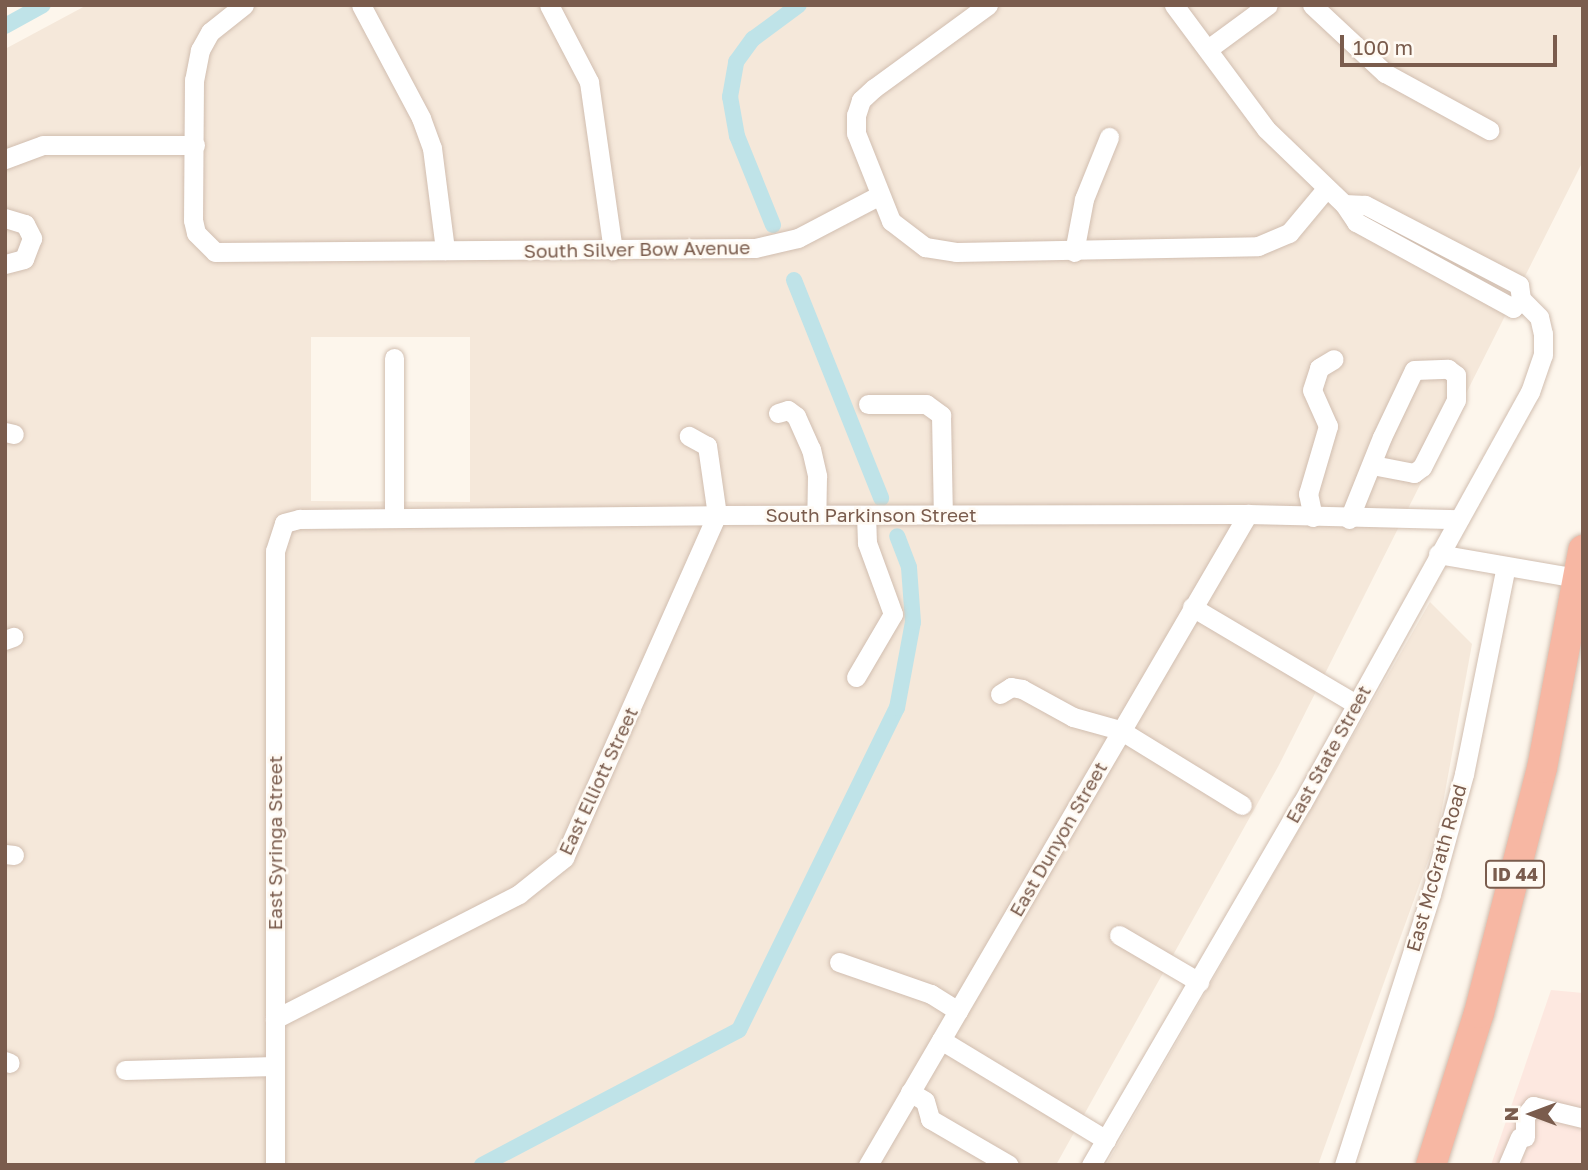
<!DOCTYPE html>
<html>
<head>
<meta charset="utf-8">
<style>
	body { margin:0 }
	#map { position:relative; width:1588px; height:1170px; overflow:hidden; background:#fdf6ec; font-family:"Golos Text",sans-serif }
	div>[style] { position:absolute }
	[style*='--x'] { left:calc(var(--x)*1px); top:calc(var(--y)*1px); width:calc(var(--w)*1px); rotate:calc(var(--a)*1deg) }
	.residential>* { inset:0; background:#f5e8da }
	.commercial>* { inset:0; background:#fde8e0 }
	.canal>* { height:16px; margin:-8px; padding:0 8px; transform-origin:8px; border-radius:8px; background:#bfe3e8 }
	.roads { filter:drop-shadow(0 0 2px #d1beb0) drop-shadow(0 0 2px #d1beb0) }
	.minor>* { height:19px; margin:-9.5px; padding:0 9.5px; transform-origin:9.5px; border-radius:9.5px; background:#fff }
	.highway>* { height:30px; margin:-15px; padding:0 15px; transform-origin:15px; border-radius:15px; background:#f7b7a3 }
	span { translate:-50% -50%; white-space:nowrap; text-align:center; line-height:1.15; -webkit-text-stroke:5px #fffaf3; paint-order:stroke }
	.shield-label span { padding:2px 5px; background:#fffaf3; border:2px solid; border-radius:5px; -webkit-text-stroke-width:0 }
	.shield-label { font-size:18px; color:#7a5c4d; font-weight:700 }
	.street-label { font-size:19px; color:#7a5c4d }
	.frame { position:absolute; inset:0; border:7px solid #7a5c4d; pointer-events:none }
	.north { position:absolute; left:1497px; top:1079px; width:70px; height:70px; -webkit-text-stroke:5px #fffaf3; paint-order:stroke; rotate:270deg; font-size:19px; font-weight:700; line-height:28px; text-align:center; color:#7a5c4d }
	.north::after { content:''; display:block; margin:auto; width:24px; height:32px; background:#7a5c4d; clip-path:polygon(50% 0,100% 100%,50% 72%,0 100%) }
	.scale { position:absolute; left:1340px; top:35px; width:217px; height:32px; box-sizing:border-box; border:4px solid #7a5c4d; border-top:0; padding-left:9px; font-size:21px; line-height:24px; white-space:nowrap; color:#7a5c4d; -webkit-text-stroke:5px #fffaf3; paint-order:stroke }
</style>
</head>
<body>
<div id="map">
	<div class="residential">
		<i style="clip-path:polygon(evenodd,87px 5px,1583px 5px,1583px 161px,1279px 765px,1056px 1165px,5px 1165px,5px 49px,87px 5px,311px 337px,470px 337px,470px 502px,311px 501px,311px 337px)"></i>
		<i style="clip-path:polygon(1430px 602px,1472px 644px,1437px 836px,1318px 1165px,1106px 1165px)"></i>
	</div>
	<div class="commercial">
		<i style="clip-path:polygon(1551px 990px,1583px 993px,1583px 1165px,1491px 1165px)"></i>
	</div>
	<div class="canal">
		<i style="--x:5;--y:26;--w:43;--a:-28.9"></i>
		<i style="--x:773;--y:225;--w:96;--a:-112"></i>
		<i style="--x:737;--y:136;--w:40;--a:-100"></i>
		<i style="--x:730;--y:97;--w:36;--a:-80"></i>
		<i style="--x:736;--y:62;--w:29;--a:-54"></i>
		<i style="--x:753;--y:39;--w:57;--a:-36.5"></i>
		<i style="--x:794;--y:280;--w:235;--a:68.2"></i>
		<i style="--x:482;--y:1165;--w:290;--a:-27.7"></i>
		<i style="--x:739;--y:1030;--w:359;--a:-63.9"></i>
		<i style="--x:897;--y:708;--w:87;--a:-79.5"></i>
		<i style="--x:913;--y:622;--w:55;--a:-94.2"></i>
		<i style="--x:909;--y:567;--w:33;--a:-111"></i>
	</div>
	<div class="roads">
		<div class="minor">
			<i style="--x:244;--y:5;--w:43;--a:141.5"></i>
			<i style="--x:210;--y:32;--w:21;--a:119"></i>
			<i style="--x:200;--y:50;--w:31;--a:101"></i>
			<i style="--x:194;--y:80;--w:140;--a:90.4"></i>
			<i style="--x:193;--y:220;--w:13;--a:77"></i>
			<i style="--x:196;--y:233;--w:27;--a:45"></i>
			<i style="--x:215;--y:252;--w:540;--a:-0.42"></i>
			<i style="--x:755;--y:248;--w:44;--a:-13.1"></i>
			<i style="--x:798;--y:238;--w:90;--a:-27.7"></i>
			<i style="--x:361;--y:5;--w:128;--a:62"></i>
			<i style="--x:421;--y:118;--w:32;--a:70"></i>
			<i style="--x:432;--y:148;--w:103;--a:82.7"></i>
			<i style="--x:549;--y:5;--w:87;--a:62.5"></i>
			<i style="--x:589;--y:82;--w:170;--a:81.9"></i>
			<i style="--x:988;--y:5;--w:141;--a:143.9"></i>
			<i style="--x:874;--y:88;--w:18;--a:137"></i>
			<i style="--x:861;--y:100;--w:16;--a:108"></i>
			<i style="--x:856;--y:115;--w:18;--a:90"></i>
			<i style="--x:856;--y:133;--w:95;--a:68.3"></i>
			<i style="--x:891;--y:221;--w:43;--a:37.4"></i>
			<i style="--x:925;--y:247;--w:31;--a:9"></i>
			<i style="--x:956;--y:252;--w:302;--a:-1.1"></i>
			<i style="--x:1258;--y:246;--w:34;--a:-23"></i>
			<i style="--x:1289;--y:233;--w:56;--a:-50.1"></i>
			<i style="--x:1174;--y:5;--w:154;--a:53.4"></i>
			<i style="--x:1266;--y:129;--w:108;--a:43.9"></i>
			<i style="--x:1344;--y:204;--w:22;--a:56"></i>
			<i style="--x:1356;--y:222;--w:179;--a:28.7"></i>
			<i style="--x:1513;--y:308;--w:12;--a:-48"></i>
			<i style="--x:1521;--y:299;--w:14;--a:-98"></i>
			<i style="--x:1519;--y:285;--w:174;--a:-152.5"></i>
			<i style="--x:1365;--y:205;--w:21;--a:-177"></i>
			<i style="--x:1312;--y:5;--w:100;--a:43"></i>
			<i style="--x:1385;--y:73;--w:119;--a:28.7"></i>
			<i style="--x:1208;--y:49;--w:74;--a:-36.3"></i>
			<i style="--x:5;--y:159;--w:40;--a:-20.2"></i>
			<i style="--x:43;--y:145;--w:152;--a:0"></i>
			<i style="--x:5;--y:218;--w:21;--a:17"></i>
			<i style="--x:25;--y:224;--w:16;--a:63"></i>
			<i style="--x:32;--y:238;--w:22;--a:111"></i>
			<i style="--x:24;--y:259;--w:20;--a:165"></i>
			<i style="--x:1074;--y:252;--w:54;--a:-79.3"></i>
			<i style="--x:1084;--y:199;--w:67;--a:-68"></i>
			<i style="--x:394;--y:358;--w:160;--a:90"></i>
			<i style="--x:868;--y:404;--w:58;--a:0"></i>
			<i style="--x:926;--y:404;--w:19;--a:36"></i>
			<i style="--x:941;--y:415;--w:100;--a:88.9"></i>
			<i style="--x:778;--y:413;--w:10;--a:-17"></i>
			<i style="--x:788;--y:410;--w:10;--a:37"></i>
			<i style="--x:796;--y:416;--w:36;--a:66"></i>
			<i style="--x:811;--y:449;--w:28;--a:77"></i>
			<i style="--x:817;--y:476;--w:39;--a:91"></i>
			<i style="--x:5;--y:432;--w:9;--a:13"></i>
			<i style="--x:1313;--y:517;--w:24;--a:-102"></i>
			<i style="--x:1308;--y:494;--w:71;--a:-73.6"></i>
			<i style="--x:1328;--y:426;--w:39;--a:-114"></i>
			<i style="--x:1312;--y:390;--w:23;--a:-72"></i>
			<i style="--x:1319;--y:368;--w:17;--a:-31"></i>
			<i style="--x:1349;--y:519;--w:88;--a:-68.1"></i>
			<i style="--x:1382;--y:437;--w:74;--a:-64.5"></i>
			<i style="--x:1414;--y:370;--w:34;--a:-2"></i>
			<i style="--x:1448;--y:369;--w:10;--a:37"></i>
			<i style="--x:1456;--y:375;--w:25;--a:90"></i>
			<i style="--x:1456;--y:400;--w:75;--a:116.9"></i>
			<i style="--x:1422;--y:467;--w:10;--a:143"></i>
			<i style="--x:1414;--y:473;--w:43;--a:-169.2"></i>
			<i style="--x:1438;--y:554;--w:141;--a:9.8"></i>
			<i style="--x:1192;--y:607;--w:191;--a:30.6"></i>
			<i style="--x:5;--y:640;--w:9;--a:-21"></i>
			<i style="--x:856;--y:677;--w:73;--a:-59.6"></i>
			<i style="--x:893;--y:614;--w:76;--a:-110.1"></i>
			<i style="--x:867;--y:543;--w:28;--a:-92"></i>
			<i style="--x:1000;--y:694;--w:13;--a:-32"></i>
			<i style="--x:1011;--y:687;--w:11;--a:10"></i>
			<i style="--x:1022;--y:689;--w:58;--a:28.8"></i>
			<i style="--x:1073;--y:717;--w:49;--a:15.5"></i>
			<i style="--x:1120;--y:730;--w:143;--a:31.6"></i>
			<i style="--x:5;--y:854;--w:9;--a:6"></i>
			<i style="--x:1119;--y:935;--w:93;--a:30.4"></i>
			<i style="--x:839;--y:962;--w:97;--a:19.2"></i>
			<i style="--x:931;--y:994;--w:32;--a:32"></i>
			<i style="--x:275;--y:1019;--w:274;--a:-27.1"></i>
			<i style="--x:519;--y:894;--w:58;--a:-38.7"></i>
			<i style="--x:564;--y:858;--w:376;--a:-66"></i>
			<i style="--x:717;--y:515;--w:70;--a:-98.2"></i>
			<i style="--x:707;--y:446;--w:21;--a:-151"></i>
			<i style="--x:941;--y:1040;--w:193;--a:31.2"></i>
			<i style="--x:5;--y:1061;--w:5;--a:22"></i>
			<i style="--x:125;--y:1070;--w:150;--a:-1.5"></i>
			<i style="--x:910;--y:1092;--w:17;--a:31"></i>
			<i style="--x:925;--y:1101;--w:19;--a:74"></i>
			<i style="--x:930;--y:1119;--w:91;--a:30.2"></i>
			<i style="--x:1525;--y:1137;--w:21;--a:-90"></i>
			<i style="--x:1525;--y:1116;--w:13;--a:-51"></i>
			<i style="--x:1533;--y:1106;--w:51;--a:13.5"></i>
			<i style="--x:275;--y:1165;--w:614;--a:-90"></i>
			<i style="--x:275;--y:551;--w:29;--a:-72"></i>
			<i style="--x:284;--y:523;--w:16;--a:-15"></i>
			<i style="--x:299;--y:519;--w:418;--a:-0.5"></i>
			<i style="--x:717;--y:515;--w:531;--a:-0.11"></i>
			<i style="--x:1248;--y:514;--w:211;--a:1.4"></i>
			<i style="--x:868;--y:1165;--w:754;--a:-59.73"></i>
			<i style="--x:1091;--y:1165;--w:419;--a:-59.8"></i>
			<i style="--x:1302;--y:803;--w:470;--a:-61"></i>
			<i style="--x:1530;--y:392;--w:39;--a:-71"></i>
			<i style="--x:1543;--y:355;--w:21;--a:-90"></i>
			<i style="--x:1543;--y:334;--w:17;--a:-103"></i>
			<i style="--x:1539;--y:317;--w:25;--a:-135"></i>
			<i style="--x:1344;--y:1165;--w:285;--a:-72.2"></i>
			<i style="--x:1431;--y:894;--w:124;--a:-74.6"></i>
			<i style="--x:1464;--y:774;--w:212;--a:-78.6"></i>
			<i style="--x:1508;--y:1165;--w:30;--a:-67"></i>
		</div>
		<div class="highway">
			<i style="--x:1431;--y:1165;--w:159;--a:-72.5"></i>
			<i style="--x:1479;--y:1013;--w:253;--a:-75.6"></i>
			<i style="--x:1542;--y:768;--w:222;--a:-79.3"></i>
		</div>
	</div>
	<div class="shield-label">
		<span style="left:1515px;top:874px">ID 44</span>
	</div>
	<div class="street-label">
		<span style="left:637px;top:249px;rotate:-1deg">South Silver Bow Avenue</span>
		<span style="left:871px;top:515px">South Parkinson Street</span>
		<span style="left:1328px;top:754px;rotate:-61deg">East State Street</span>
		<span style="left:598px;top:781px;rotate:-65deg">East Elliott Street</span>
		<span style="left:1058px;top:839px;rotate:-60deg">East Dunyon Street</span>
		<span style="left:275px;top:843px;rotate:-90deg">East Syringa Street</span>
		<span style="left:1436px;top:868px;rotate:-74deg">East McGrath Road</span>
	</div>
	<div class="frame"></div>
	<div class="north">N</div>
	<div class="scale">100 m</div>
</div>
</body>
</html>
